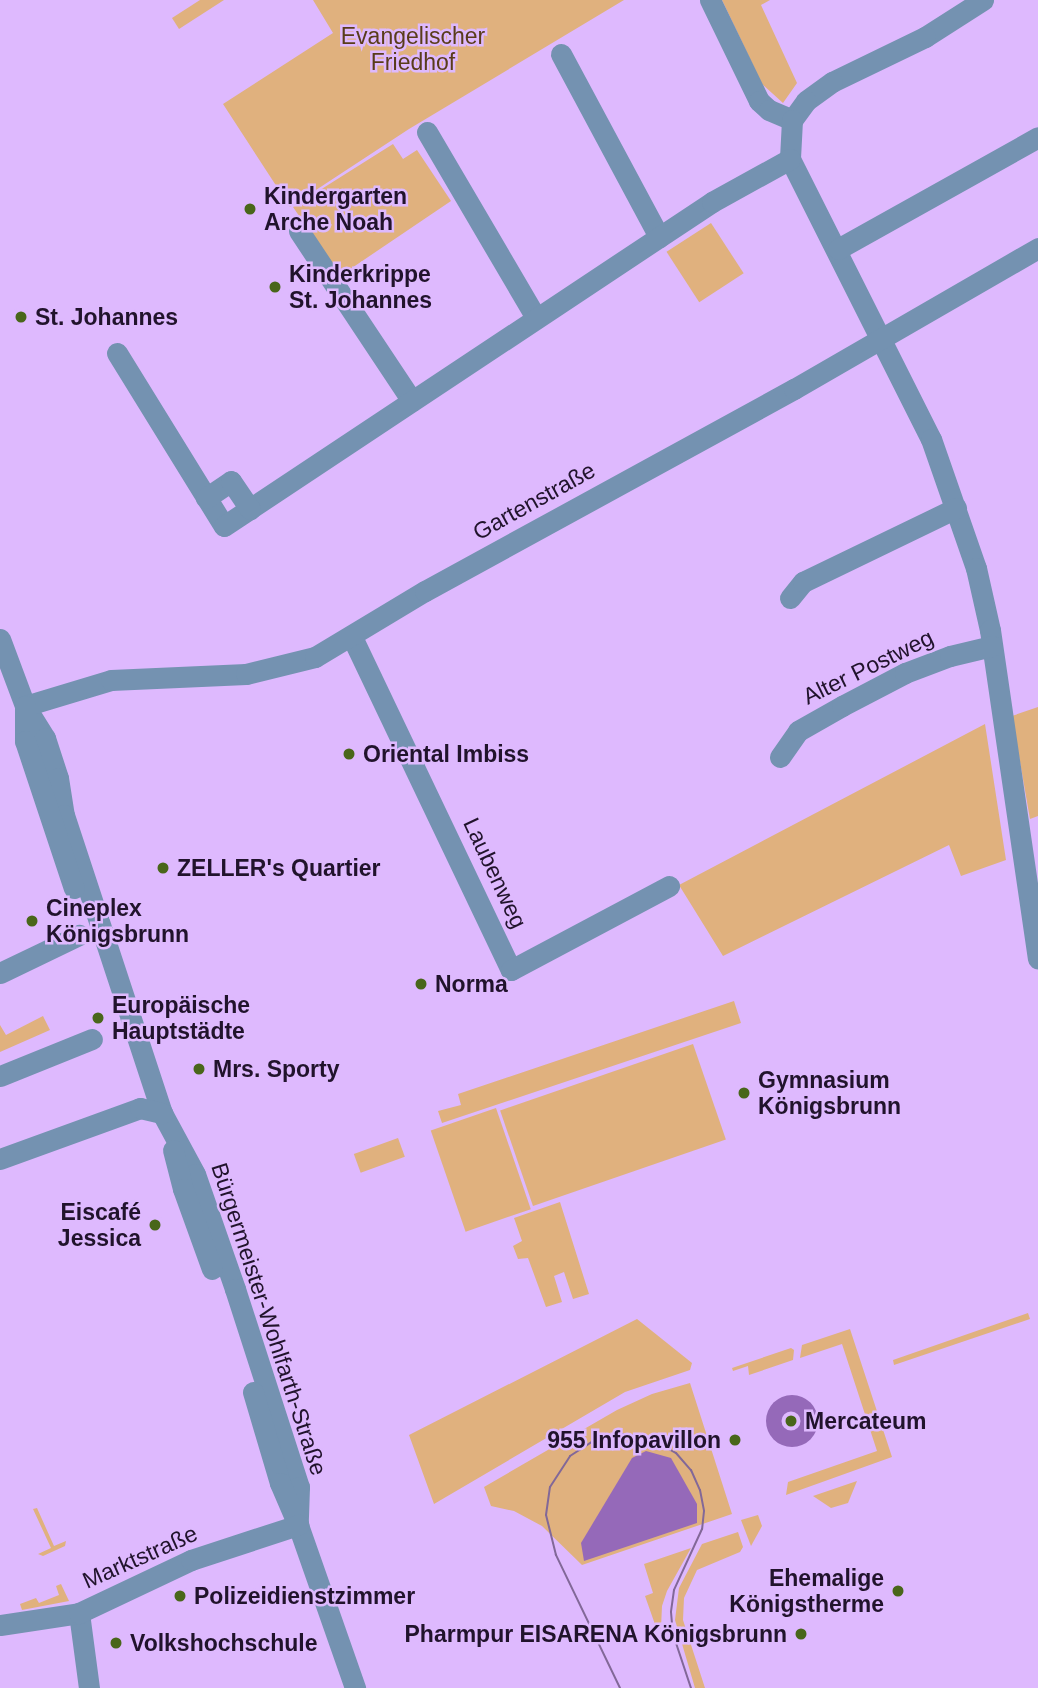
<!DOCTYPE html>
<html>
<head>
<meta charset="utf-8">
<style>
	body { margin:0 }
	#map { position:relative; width:1038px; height:1688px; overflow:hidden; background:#deb9fe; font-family:Arial,sans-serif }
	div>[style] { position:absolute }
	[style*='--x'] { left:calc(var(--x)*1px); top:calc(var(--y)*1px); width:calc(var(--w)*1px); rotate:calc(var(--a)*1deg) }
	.green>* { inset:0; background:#e0b17e; transform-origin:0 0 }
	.water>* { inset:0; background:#9569b9 }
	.round { border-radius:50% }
	.minor>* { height:21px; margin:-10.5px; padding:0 10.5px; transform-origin:10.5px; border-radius:10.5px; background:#7492b1 }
	.tram>* { height:2px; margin:-1px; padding:0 1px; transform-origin:1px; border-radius:1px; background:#826898 }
	.dots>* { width:19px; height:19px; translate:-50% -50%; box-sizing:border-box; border:4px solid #deb9fe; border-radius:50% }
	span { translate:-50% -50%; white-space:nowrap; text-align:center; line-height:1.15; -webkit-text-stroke:5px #deb9fe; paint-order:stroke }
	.park-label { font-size:23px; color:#593c1a }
	.poi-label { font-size:23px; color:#21132c; font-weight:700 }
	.left { translate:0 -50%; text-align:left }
	.right { translate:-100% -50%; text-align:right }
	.street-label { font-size:23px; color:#21132c }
</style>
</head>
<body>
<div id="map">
	<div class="green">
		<i style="clip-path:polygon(200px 0,224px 0,179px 29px,172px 18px)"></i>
		<i style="clip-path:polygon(313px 0,624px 0,409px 129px,290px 207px,223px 104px,333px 33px)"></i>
		<i style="clip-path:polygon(722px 0,770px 0,761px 5px,797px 83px,783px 103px,762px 84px)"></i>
		<i style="clip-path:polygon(393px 144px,403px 159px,417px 150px,451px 201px,340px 276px,293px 207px)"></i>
		<i style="left:711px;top:223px;width:60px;height:53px;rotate:57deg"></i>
		<i style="clip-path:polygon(1038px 707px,1038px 816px,1030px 819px,1012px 716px)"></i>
		<i style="clip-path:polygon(985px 724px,1006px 860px,961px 876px,949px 845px,723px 956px,679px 885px)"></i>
		<i style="clip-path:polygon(734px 1001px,741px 1023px,442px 1123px,438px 1111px,461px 1105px,458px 1094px)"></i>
		<i style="clip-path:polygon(43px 1016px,50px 1030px,0 1052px,0 1025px,6px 1035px)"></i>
		<i style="left:693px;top:1044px;width:101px;height:204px;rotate:71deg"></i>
		<i style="left:496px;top:1108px;width:107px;height:69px;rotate:71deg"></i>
		<i style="left:398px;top:1138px;width:20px;height:47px;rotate:70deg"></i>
		<i style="clip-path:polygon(560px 1202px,589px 1294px,573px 1299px,564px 1272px,554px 1276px,562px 1302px,546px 1307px,528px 1258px,518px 1259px,513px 1246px,522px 1241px,514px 1218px)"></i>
		<i style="clip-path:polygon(1028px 1313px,1030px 1319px,894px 1365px,893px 1360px)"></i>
		<i style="clip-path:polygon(637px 1319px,692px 1363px,690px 1370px,625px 1392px,434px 1504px,409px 1435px)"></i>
		<i style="clip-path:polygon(850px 1329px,892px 1457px,786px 1495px,788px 1482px,877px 1451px,842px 1344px,800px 1358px,802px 1345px)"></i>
		<i style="clip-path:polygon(791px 1348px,794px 1350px,793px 1360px,749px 1375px,748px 1366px,733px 1371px,732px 1368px)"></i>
		<i style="clip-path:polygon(690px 1383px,732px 1514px,582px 1565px,542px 1526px,514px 1511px,491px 1506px,484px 1487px,617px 1410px,652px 1394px)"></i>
		<i style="clip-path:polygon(857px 1481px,848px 1503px,831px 1508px,813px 1496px)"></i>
		<i style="clip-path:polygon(37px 1508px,54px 1546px,66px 1541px,65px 1546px,43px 1556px,38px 1554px,51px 1548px,33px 1509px)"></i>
		<i style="clip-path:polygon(758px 1515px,762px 1526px,751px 1546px,741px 1520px)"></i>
		<i style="clip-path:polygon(738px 1532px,743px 1547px,740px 1552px,697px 1570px,684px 1598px,683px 1620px,705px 1688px,695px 1688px,675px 1620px,679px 1588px,702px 1544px)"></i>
		<i style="clip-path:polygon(691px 1548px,667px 1591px,662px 1606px,661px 1628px,657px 1630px,645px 1596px,653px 1593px,644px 1564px)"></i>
		<i style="clip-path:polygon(61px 1584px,69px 1601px,22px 1610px,20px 1604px,36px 1598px,39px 1603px,59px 1595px,56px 1586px)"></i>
	</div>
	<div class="water">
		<i class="round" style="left:766px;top:1395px;width:52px;height:52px"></i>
		<i style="clip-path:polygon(646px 1451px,671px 1458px,697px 1504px,697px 1523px,584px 1561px,581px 1543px,632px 1458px)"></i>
	</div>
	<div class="minor">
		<i style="--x:710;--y:0;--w:112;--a:64.1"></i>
		<i style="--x:759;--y:101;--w:13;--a:42"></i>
		<i style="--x:769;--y:110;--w:25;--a:23"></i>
		<i style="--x:983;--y:0;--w:69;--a:147.5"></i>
		<i style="--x:925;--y:37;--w:103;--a:154.2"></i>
		<i style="--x:832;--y:82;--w:32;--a:144"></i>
		<i style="--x:806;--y:101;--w:24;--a:126"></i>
		<i style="--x:792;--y:120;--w:39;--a:93"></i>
		<i style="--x:790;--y:159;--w:313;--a:63.3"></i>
		<i style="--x:931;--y:439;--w:137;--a:70.8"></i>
		<i style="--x:976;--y:568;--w:64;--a:77.3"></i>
		<i style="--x:990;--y:630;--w:332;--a:81.7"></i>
		<i style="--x:561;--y:54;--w:208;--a:61.8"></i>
		<i style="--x:427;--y:132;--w:216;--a:59.6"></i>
		<i style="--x:299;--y:231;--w:204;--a:56.4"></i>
		<i style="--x:838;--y:249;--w:229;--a:-29.2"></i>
		<i style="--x:117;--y:353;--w:203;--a:58.3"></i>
		<i style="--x:224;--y:526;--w:586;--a:-33.58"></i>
		<i style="--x:712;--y:202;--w:89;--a:-28.9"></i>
		<i style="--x:206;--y:498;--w:30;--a:-34"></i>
		<i style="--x:231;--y:481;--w:34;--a:56"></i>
		<i style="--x:790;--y:598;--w:21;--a:-51"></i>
		<i style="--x:803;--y:582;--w:170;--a:-25.8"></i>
		<i style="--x:352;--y:637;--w:369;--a:64.5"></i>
		<i style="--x:511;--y:970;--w:179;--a:-28"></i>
		<i style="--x:0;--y:639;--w:72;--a:69.5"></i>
		<i style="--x:25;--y:706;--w:38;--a:58"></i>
		<i style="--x:45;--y:738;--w:42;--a:72"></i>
		<i style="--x:58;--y:778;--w:37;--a:81"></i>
		<i style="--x:64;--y:815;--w:314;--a:71.8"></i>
		<i style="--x:162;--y:1113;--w:69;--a:61.6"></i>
		<i style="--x:195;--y:1174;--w:122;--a:70.8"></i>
		<i style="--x:235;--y:1289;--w:208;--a:72.1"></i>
		<i style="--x:299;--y:1487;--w:38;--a:92"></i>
		<i style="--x:25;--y:706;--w:90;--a:-16.8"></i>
		<i style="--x:111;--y:680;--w:135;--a:-2.5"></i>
		<i style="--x:246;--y:674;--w:71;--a:-13.8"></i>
		<i style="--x:315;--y:657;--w:128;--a:-31"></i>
		<i style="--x:425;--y:591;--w:421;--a:-28.7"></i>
		<i style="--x:794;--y:389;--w:282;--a:-30"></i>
		<i style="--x:25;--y:706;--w:35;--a:90"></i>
		<i style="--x:25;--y:741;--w:155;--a:71.6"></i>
		<i style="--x:780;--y:757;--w:32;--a:-55"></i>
		<i style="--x:798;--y:731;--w:51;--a:-29.6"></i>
		<i style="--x:842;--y:706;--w:71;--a:-27.6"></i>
		<i style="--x:905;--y:673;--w:48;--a:-20.7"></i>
		<i style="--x:950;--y:656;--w:43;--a:-13.4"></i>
		<i style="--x:0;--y:973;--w:88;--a:-25.7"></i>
		<i style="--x:0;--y:1076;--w:99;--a:-21.9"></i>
		<i style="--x:173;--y:1150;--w:40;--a:75.6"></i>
		<i style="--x:183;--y:1189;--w:85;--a:70.1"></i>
		<i style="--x:0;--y:1159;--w:149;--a:-20"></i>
		<i style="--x:140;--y:1108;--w:23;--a:13"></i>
		<i style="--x:253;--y:1392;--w:95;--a:73.5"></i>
		<i style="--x:280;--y:1483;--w:46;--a:66.8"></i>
		<i style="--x:298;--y:1525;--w:173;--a:70.7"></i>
		<i style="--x:79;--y:1613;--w:76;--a:82.4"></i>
		<i style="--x:0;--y:1625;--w:80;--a:-8.6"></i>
		<i style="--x:79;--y:1613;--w:124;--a:-25.3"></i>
		<i style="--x:191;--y:1560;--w:113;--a:-18.1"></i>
	</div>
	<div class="tram">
		<i style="--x:620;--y:1688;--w:148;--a:-115.7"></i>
		<i style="--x:556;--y:1555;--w:41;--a:-104"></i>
		<i style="--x:546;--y:1515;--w:28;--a:-82"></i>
		<i style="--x:550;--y:1487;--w:37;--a:-57"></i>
		<i style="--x:570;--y:1456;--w:27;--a:-33"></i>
		<i style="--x:593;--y:1441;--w:31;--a:-13"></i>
		<i style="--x:623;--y:1434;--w:26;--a:9"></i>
		<i style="--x:649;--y:1438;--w:31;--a:29"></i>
		<i style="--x:676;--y:1453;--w:23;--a:49"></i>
		<i style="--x:691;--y:1470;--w:22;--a:66"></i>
		<i style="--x:700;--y:1490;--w:21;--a:79"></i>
		<i style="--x:704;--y:1511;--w:18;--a:96"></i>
		<i style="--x:702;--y:1529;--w:67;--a:114.7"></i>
		<i style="--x:674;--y:1590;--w:22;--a:98"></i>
		<i style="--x:671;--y:1612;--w:22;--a:85"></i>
		<i style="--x:673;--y:1634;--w:57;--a:71.6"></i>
	</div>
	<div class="dots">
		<i style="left:250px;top:209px;background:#49661a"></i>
		<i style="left:275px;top:287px;background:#49661a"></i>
		<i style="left:21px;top:317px;background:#49661a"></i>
		<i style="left:349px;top:754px;background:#49661a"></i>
		<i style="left:163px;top:868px;background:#49661a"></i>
		<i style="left:32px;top:921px;background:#49661a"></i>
		<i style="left:421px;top:984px;background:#49661a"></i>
		<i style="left:98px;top:1018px;background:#49661a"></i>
		<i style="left:199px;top:1069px;background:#49661a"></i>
		<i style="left:744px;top:1093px;background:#49661a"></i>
		<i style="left:155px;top:1225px;background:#49661a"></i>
		<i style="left:791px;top:1421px;background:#49661a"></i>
		<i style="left:735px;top:1440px;background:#49661a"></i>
		<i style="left:898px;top:1591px;background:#49661a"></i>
		<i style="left:180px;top:1596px;background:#49661a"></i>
		<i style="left:801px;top:1634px;background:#49661a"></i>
		<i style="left:116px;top:1643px;background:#49661a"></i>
	</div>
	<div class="park-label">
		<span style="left:413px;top:49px">Evangelischer<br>Friedhof</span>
	</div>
	<div class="poi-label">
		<span class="left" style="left:264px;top:209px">Kindergarten<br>Arche Noah</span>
		<span class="left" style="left:289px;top:287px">Kinderkrippe<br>St. Johannes</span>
		<span class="left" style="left:35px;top:317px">St. Johannes</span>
		<span class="left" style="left:363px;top:754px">Oriental Imbiss</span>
		<span class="left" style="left:177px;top:868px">ZELLER's Quartier</span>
		<span class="left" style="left:46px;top:921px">Cineplex<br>Königsbrunn</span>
		<span class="left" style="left:435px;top:984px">Norma</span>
		<span class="left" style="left:112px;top:1018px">Europäische<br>Hauptstädte</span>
		<span class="left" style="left:213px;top:1069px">Mrs. Sporty</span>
		<span class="left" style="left:758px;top:1093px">Gymnasium<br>Königsbrunn</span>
		<span class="right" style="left:141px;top:1225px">Eiscafé<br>Jessica</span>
		<span class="left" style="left:805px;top:1421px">Mercateum</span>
		<span class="right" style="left:721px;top:1440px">955 Infopavillon</span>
		<span class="right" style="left:884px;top:1591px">Ehemalige<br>Königstherme</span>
		<span class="left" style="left:194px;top:1596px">Polizeidienstzimmer</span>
		<span class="right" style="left:787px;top:1634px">Pharmpur EISARENA Königsbrunn</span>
		<span class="left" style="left:130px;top:1643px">Volkshochschule</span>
	</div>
	<div class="street-label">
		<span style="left:534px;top:501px;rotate:-29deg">Gartenstraße</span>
		<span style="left:868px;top:667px;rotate:-26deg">Alter Postweg</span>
		<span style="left:495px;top:873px;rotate:65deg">Laubenweg</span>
		<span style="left:269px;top:1319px;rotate:72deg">Bürgermeister-Wohlfarth-Straße</span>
		<span style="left:140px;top:1557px;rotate:-24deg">Marktstraße</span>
	</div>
</div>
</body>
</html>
